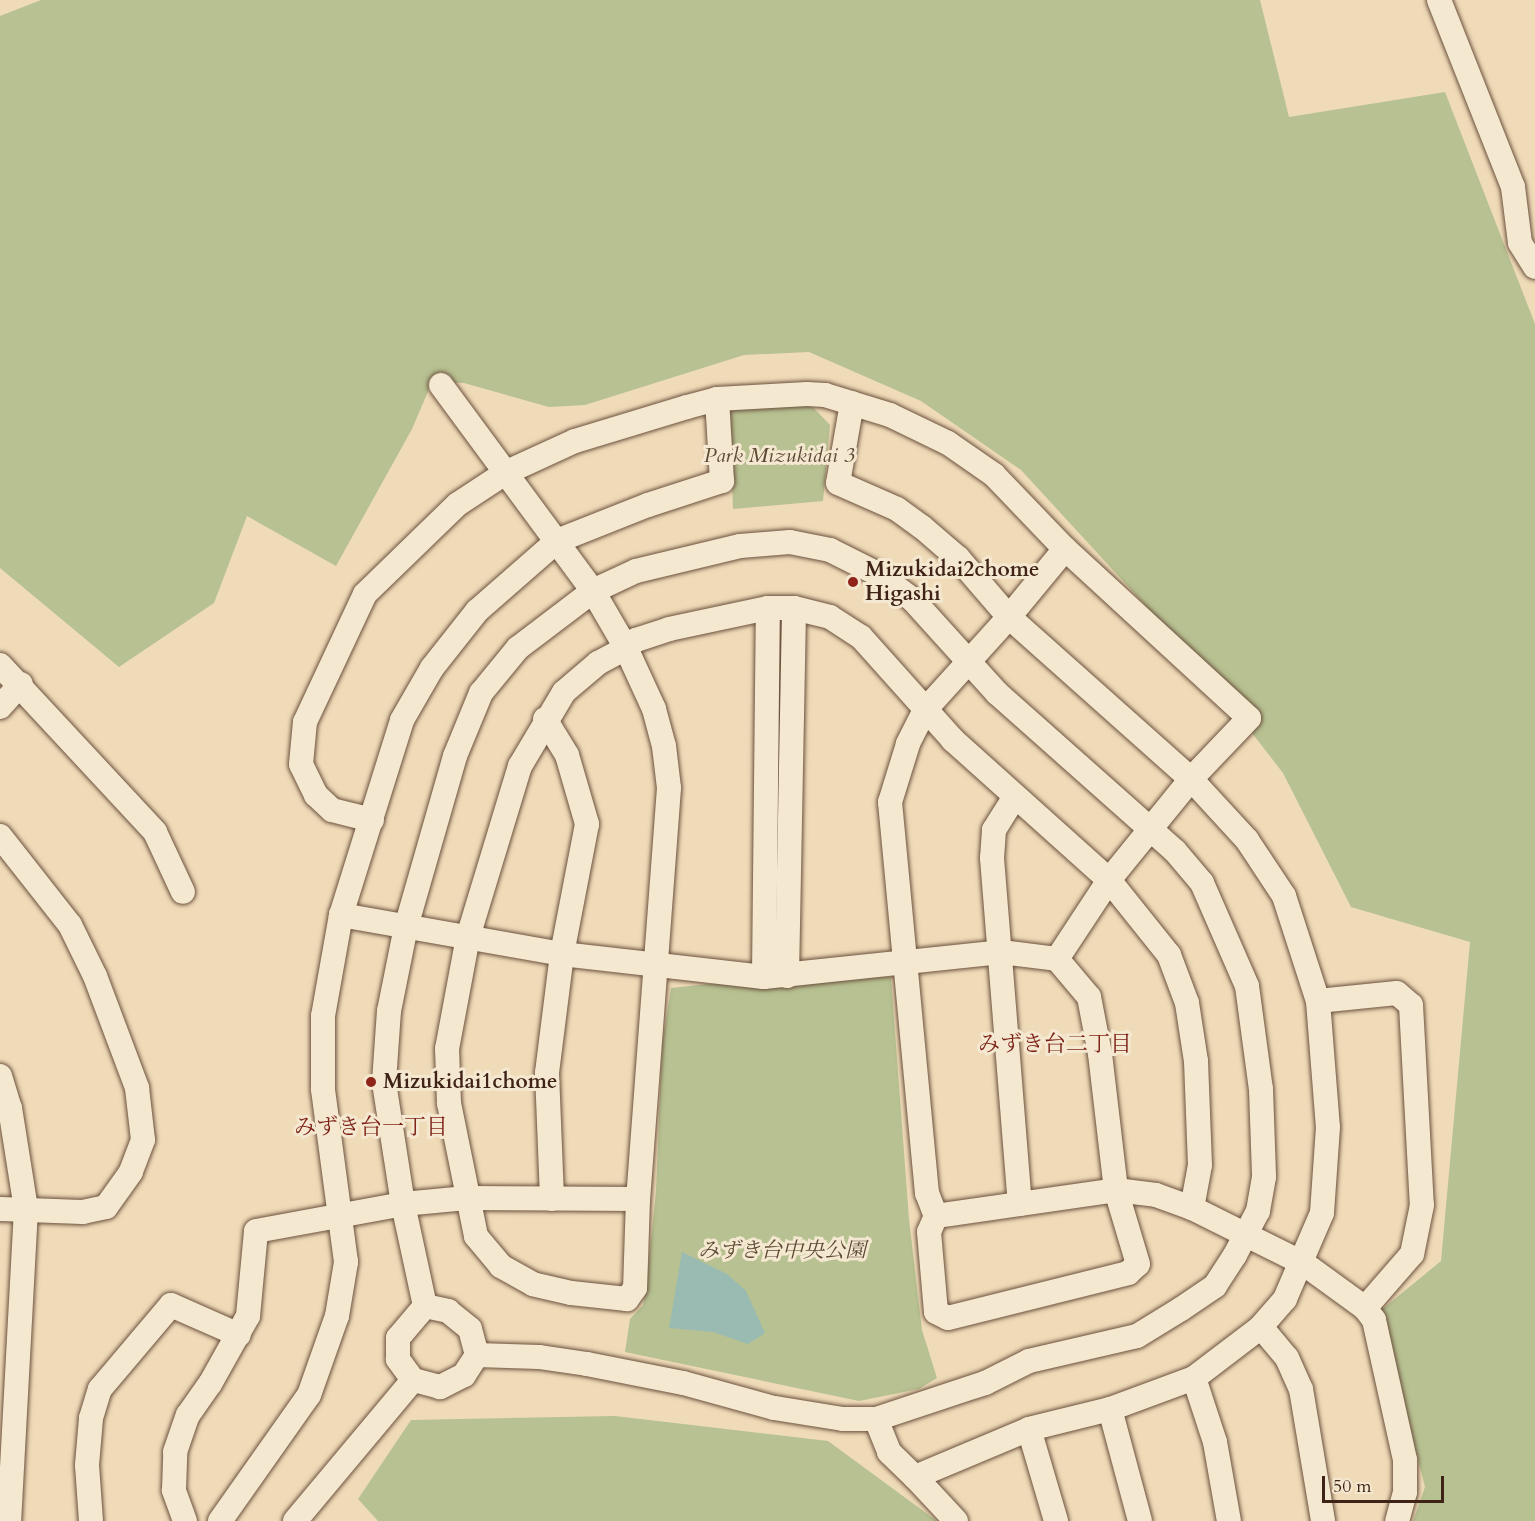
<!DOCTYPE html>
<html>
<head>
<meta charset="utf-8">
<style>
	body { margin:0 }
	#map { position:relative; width:1535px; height:1521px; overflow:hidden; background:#f0dbb8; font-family:Cardo,"Noto Serif JP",serif }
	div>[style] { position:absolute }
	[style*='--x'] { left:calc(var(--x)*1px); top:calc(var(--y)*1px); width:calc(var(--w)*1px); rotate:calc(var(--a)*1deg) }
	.green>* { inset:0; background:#b7c191 }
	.water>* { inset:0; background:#9abbb2 }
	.roads { filter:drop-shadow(0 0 2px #6b513e) drop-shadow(0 0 2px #6b513e) }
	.minor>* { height:24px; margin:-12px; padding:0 12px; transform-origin:12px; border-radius:12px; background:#f5e8d1 }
	.dots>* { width:16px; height:16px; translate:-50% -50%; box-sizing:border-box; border:3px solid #f5e8d1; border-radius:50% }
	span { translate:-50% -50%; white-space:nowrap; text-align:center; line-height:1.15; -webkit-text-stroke:6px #f5e8d1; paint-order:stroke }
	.park-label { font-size:21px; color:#5d4a35; font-style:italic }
	.poi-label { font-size:21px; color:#3f2316; font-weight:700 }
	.left { translate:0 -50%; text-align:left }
	.neighbourhood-label { font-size:22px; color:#7a1f14 }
	.scale { position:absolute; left:1322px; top:1476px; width:122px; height:27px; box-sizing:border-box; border:3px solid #3f2316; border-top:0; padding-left:8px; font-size:18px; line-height:21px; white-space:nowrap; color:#3f2316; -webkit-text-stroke:4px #f5e8d1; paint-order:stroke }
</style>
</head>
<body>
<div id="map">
	<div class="green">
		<i style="clip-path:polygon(41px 0,1260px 0,1289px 117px,1445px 92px,1535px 324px,1535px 1521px,1413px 1521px,1425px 1487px,1380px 1311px,1441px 1261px,1470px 942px,1351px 907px,1283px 773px,1192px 656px,1021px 470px,921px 401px,809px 352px,744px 355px,585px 405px,549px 407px,464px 383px,432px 382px,412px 429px,336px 566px,247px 516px,214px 603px,119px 667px,0 568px,0 16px)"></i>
		<i style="clip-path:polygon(729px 403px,809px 403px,830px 425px,823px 501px,733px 509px)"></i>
		<i style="clip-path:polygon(883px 975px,891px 978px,909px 1219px,922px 1330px,937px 1378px,919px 1389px,859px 1401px,625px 1352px,630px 1319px,643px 1305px,647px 1280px,656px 1191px,662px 1044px,671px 988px,718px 983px,785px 987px)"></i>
		<i style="clip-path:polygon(615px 1416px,828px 1441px,937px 1521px,378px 1521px,358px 1499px,411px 1420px)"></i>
	</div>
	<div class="water">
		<i style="clip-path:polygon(682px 1252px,727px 1274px,746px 1291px,765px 1333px,748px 1344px,713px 1332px,669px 1328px)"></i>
	</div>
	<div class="roads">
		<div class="minor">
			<i style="--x:1439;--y:0;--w:201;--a:68.4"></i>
			<i style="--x:1513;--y:187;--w:56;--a:82.9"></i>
			<i style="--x:1520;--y:243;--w:28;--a:58"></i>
			<i style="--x:441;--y:385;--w:256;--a:53.6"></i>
			<i style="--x:593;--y:591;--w:66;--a:59.9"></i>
			<i style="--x:626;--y:648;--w:67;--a:65.3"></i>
			<i style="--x:654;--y:709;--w:38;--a:75"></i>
			<i style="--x:664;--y:746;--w:42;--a:83.2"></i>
			<i style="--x:669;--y:788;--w:412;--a:94.3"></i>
			<i style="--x:638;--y:1199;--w:89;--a:91.9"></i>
			<i style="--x:635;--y:1288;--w:14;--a:126"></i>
			<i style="--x:627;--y:1299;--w:56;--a:-173.9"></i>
			<i style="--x:571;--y:1293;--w:39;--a:-167"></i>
			<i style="--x:533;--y:1284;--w:37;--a:-151"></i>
			<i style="--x:501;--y:1266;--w:39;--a:-130"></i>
			<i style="--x:476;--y:1236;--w:136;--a:-101.5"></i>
			<i style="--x:449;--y:1103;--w:54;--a:-92.1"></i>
			<i style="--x:447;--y:1049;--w:114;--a:-79.4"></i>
			<i style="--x:468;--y:937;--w:179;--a:-73.1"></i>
			<i style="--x:520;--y:766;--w:86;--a:-59.3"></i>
			<i style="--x:564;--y:692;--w:45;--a:-40.5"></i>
			<i style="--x:598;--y:663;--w:32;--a:-28"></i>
			<i style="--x:626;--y:648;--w:13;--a:-39"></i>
			<i style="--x:636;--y:640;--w:35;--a:-18"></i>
			<i style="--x:669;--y:629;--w:101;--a:-12"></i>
			<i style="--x:768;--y:608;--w:26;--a:0"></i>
			<i style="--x:794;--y:608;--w:37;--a:14"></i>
			<i style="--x:830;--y:617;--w:37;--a:33"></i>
			<i style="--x:861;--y:637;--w:138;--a:48.2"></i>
			<i style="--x:953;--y:740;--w:210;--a:41.9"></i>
			<i style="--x:1109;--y:880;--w:96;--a:51.3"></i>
			<i style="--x:1169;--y:955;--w:51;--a:69.4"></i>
			<i style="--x:1187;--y:1003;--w:59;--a:81.2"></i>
			<i style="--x:1196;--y:1061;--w:104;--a:87.8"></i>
			<i style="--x:1200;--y:1165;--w:44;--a:100.5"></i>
			<i style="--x:852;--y:403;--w:81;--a:99.9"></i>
			<i style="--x:838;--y:483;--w:64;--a:23.8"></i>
			<i style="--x:897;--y:509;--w:31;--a:36"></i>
			<i style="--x:922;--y:527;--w:48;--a:40.7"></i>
			<i style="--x:958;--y:558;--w:78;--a:49.2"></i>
			<i style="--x:1009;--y:617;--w:244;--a:41.7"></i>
			<i style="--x:1191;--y:779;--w:83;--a:47.4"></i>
			<i style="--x:1247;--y:840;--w:67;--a:56.5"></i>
			<i style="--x:1284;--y:896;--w:110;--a:72.1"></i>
			<i style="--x:1318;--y:1001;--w:126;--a:85.5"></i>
			<i style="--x:1328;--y:1127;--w:86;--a:94"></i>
			<i style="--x:1322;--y:1213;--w:94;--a:113.3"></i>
			<i style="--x:1285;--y:1299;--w:37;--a:131"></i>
			<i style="--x:1261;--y:1327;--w:84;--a:142.7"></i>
			<i style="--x:1194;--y:1378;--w:90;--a:159.7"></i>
			<i style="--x:1110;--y:1409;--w:116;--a:75"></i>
			<i style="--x:0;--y:665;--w:228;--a:47.1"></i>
			<i style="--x:155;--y:832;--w:66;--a:65"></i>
			<i style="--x:0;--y:707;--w:31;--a:-48"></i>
			<i style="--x:545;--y:719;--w:42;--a:58.6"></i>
			<i style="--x:567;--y:755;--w:72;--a:73.8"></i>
			<i style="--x:587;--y:824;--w:132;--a:100.9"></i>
			<i style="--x:562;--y:954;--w:120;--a:97.2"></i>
			<i style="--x:547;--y:1073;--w:126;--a:87.7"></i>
			<i style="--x:1014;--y:798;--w:38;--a:122"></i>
			<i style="--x:994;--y:830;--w:28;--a:94"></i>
			<i style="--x:992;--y:858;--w:347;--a:85.4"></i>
			<i style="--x:372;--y:820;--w:41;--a:-166"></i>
			<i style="--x:332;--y:810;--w:22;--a:-137"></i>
			<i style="--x:316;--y:795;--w:34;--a:-116"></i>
			<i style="--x:301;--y:764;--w:42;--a:-84.6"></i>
			<i style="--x:305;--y:722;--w:141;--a:-64.9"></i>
			<i style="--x:365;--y:594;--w:129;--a:-44.1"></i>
			<i style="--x:458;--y:504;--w:56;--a:-33.4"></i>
			<i style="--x:505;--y:473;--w:77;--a:-24.6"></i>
			<i style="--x:575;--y:441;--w:117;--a:-16.9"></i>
			<i style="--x:687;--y:407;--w:31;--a:-15"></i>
			<i style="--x:717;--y:399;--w:90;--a:-3.2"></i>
			<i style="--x:807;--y:394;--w:18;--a:3"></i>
			<i style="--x:825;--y:395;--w:68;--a:17.1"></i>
			<i style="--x:890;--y:415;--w:64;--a:25.8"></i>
			<i style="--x:948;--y:443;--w:56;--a:34.8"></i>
			<i style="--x:994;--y:475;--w:103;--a:46.2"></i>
			<i style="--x:1065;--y:549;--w:88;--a:129.5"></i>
			<i style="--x:1009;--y:617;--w:125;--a:132.1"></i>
			<i style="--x:925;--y:710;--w:38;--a:117"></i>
			<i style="--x:908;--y:744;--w:61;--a:107.2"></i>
			<i style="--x:890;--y:802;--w:393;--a:84.6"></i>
			<i style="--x:927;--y:1193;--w:25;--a:69"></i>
			<i style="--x:936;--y:1216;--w:17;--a:114"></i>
			<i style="--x:929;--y:1232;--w:80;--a:85"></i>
			<i style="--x:936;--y:1312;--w:13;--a:27"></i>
			<i style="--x:948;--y:1318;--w:186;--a:-14"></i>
			<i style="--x:1128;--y:1273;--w:13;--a:-42"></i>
			<i style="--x:1138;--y:1264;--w:77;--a:-106.6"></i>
			<i style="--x:1116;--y:1190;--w:40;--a:7.1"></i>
			<i style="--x:1156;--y:1195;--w:38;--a:20"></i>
			<i style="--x:1192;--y:1208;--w:124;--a:26.4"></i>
			<i style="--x:1303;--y:1263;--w:77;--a:36"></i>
			<i style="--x:1365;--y:1308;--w:15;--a:53"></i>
			<i style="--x:1374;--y:1320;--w:143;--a:77.5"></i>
			<i style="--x:1405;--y:1460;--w:32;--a:90"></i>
			<i style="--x:1405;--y:1492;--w:30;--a:105"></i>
			<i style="--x:0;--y:836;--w:113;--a:51.8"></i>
			<i style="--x:70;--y:925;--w:57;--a:63.9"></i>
			<i style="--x:95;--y:976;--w:120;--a:69.4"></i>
			<i style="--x:137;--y:1088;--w:52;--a:83.4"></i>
			<i style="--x:143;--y:1140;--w:34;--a:111"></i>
			<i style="--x:131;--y:1172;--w:43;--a:125.5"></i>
			<i style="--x:106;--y:1207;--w:24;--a:168"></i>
			<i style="--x:83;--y:1212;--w:83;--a:-177.9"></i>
			<i style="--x:341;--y:915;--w:224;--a:10"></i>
			<i style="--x:562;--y:954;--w:203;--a:6.5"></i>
			<i style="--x:764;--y:977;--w:238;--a:-6"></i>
			<i style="--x:1001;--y:952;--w:56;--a:7.1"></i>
			<i style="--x:787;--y:976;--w:368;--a:-88.9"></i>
			<i style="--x:764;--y:977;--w:369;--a:-89.4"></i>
			<i style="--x:1318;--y:1001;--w:79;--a:-5.8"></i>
			<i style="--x:1397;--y:993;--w:18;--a:41"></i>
			<i style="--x:1411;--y:1005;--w:200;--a:86.9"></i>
			<i style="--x:1422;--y:1205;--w:50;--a:101.5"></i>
			<i style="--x:1412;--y:1254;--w:72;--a:131"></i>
			<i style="--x:0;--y:1076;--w:34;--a:73"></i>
			<i style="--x:10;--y:1108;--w:102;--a:81"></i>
			<i style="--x:26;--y:1209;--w:312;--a:93.1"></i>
			<i style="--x:936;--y:1216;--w:182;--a:-8.2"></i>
			<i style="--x:1116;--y:1190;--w:137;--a:-96.7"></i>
			<i style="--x:1100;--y:1054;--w:58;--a:-100.9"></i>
			<i style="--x:1089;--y:997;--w:50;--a:-130.1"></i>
			<i style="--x:1057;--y:959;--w:95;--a:-56.6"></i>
			<i style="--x:1109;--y:880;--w:130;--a:-50.9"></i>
			<i style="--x:1191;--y:779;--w:84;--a:-46.4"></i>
			<i style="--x:1249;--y:718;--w:250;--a:-137.4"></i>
			<i style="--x:425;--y:1306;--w:104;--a:-102.2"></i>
			<i style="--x:403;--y:1204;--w:123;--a:-98.9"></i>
			<i style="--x:384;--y:1082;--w:71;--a:-86"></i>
			<i style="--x:389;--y:1011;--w:86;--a:-78.6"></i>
			<i style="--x:406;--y:927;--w:178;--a:-74"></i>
			<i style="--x:455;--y:756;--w:68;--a:-67.6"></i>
			<i style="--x:481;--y:693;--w:58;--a:-50.6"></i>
			<i style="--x:518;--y:648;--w:94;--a:-37.2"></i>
			<i style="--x:593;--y:591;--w:47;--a:-24.9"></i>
			<i style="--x:636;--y:571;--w:107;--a:-13.5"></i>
			<i style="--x:740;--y:546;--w:50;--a:-4.6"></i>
			<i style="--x:790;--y:542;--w:41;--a:11.3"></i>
			<i style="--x:830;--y:550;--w:54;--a:26.6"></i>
			<i style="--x:878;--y:574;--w:44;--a:36.6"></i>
			<i style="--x:913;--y:600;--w:125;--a:47.9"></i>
			<i style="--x:997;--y:693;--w:238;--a:41.6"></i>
			<i style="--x:1175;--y:851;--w:42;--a:49.8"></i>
			<i style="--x:1202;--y:883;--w:112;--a:66.4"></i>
			<i style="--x:1247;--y:986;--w:104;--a:82.3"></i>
			<i style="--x:1261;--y:1089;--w:88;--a:88"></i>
			<i style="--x:1264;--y:1177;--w:35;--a:100"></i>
			<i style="--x:1258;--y:1211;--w:50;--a:117.6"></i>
			<i style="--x:1235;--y:1255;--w:37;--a:123"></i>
			<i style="--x:1215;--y:1286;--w:41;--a:145.9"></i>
			<i style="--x:1181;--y:1309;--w:52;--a:148.5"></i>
			<i style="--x:1137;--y:1336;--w:111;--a:167"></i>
			<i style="--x:1029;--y:1361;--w:49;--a:153.4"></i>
			<i style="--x:985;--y:1383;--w:115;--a:161.7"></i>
			<i style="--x:876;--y:1419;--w:33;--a:180"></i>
			<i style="--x:843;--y:1419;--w:70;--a:-170.9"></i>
			<i style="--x:774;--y:1408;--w:94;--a:-164.6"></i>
			<i style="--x:683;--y:1383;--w:98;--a:-168.8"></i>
			<i style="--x:587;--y:1364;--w:49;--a:-171.7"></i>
			<i style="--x:539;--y:1357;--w:62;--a:-178.2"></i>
			<i style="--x:425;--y:1306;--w:24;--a:12"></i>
			<i style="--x:448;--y:1311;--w:28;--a:39"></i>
			<i style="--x:470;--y:1329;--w:27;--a:75"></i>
			<i style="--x:477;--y:1355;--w:24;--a:123"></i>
			<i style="--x:464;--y:1375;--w:27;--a:153"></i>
			<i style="--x:440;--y:1387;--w:28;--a:-165"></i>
			<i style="--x:413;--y:1380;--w:26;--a:-126"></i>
			<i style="--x:398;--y:1359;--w:21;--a:-90"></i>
			<i style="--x:398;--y:1338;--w:42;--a:-49.8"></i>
			<i style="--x:1261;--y:1327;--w:40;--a:50"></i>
			<i style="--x:1287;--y:1358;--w:34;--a:66"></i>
			<i style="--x:1301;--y:1389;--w:134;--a:80.5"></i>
			<i style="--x:1194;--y:1378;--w:67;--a:71.8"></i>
			<i style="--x:1215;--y:1442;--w:80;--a:80"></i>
			<i style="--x:876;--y:1419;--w:35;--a:68"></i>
			<i style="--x:889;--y:1452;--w:36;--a:44"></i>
			<i style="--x:915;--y:1477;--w:124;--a:-22.8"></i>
			<i style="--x:1029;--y:1429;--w:83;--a:-13.9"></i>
			<i style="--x:1029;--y:1429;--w:96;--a:73.6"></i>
			<i style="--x:915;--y:1477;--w:60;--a:47"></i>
			<i style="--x:91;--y:1521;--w:56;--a:-94.1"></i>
			<i style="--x:87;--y:1465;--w:47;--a:-85.1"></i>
			<i style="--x:91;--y:1418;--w:30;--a:-73"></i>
			<i style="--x:100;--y:1389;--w:110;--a:-49.8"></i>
			<i style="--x:171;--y:1305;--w:74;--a:23.8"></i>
			<i style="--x:185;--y:1521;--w:33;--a:-110"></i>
			<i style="--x:174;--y:1490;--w:38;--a:-88"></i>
			<i style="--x:175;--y:1452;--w:39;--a:-71"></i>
			<i style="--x:188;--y:1415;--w:38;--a:-55"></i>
			<i style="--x:210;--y:1384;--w:78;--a:-60.8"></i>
			<i style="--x:248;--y:1316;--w:85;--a:-84.6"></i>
			<i style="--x:256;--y:1231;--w:149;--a:-10.4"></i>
			<i style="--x:403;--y:1204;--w:64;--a:-5.4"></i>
			<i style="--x:467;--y:1198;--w:171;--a:0.3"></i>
			<i style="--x:220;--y:1521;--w:154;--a:-54.8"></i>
			<i style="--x:309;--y:1395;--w:84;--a:-70.5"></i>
			<i style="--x:337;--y:1316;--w:55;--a:-80.5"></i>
			<i style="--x:346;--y:1262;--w:175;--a:-97.6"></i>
			<i style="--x:323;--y:1089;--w:73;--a:-90"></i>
			<i style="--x:323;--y:1016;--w:103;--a:-79.9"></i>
			<i style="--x:341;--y:915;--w:204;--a:-72.6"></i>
			<i style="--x:402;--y:720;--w:60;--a:-60"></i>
			<i style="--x:432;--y:668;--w:73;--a:-51.7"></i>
			<i style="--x:477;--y:611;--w:106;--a:-41.2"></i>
			<i style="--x:557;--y:541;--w:98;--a:-21.6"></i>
			<i style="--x:648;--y:505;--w:78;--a:-18"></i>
			<i style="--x:722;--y:481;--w:82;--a:-93.5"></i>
			<i style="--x:295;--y:1521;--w:184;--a:-50.1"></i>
		</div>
	</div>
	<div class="dots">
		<i style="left:853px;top:582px;background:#8f2418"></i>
		<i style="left:371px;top:1082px;background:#8f2418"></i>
	</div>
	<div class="park-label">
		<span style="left:779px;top:456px">Park Mizukidai 3</span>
		<span style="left:782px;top:1251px">みずき台中央公園</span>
	</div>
	<div class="poi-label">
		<span class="left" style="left:865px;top:582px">Mizukidai2chome<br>Higashi</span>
		<span class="left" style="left:383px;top:1082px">Mizukidai1chome</span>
	</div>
	<div class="neighbourhood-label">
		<span style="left:1055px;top:1045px">みずき台二丁目</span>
		<span style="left:371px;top:1128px">みずき台一丁目</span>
	</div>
	<div class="scale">50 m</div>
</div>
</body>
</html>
